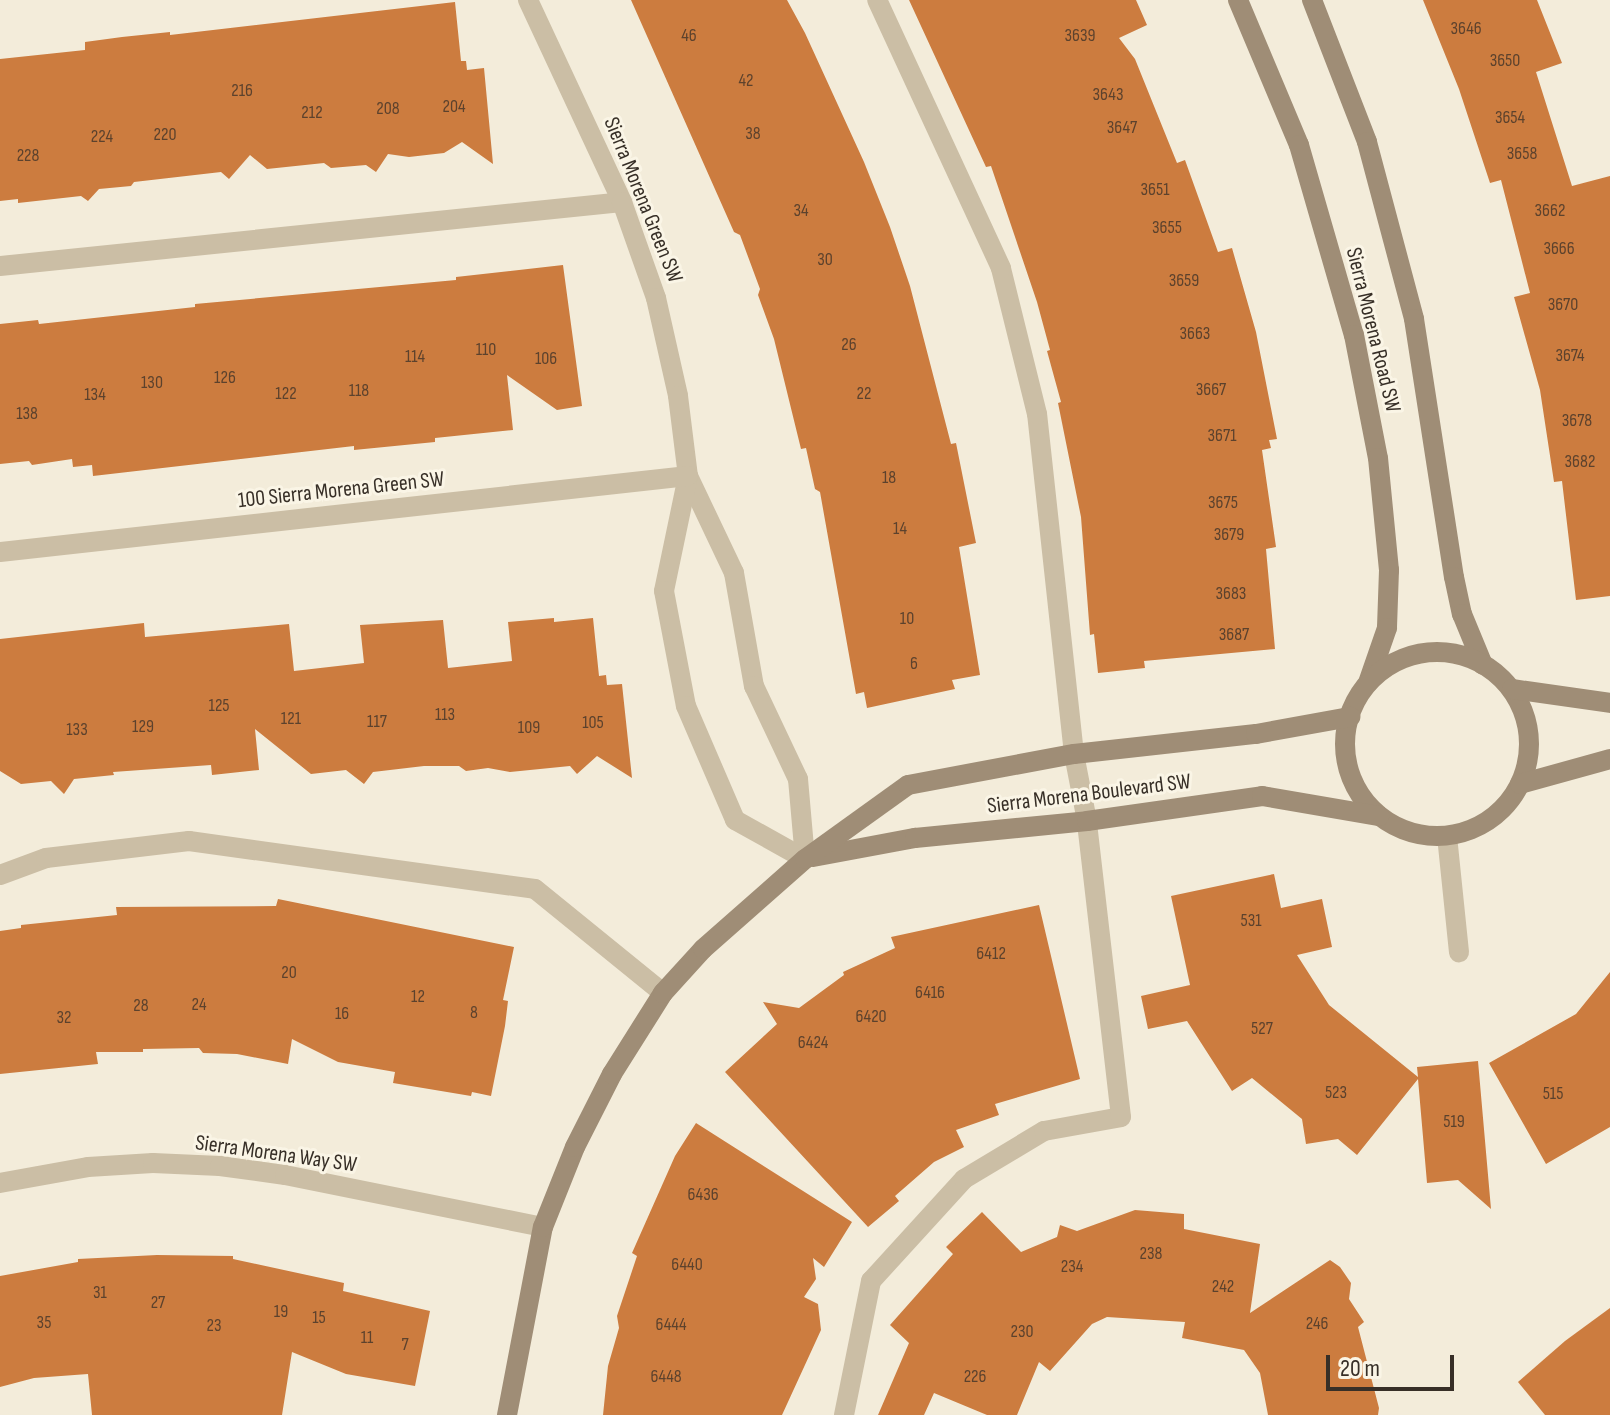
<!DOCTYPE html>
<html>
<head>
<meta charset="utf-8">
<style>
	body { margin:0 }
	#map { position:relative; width:1610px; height:1415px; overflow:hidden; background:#f3ecda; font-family:"Sofia Sans Condensed",sans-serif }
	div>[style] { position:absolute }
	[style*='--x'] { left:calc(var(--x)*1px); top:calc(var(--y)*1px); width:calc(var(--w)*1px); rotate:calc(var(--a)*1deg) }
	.building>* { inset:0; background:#cc7c3f }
	.lane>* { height:20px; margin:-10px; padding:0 10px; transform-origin:10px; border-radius:10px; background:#cbbea5 }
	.street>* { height:20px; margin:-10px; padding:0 10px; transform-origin:10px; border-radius:10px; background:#cbbea5 }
	.secondary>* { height:20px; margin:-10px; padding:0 10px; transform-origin:10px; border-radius:10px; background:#9f8d76 }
	.secondary>.ring { margin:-10px; padding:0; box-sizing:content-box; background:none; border:20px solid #9f8d76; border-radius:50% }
	span { translate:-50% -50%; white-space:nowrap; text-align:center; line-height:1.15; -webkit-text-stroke:6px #faf5e6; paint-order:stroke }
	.number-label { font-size:18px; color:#5c422d }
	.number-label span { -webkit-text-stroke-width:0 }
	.street-label { font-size:22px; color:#372f27 }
	.scale { position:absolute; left:1326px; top:1355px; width:128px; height:36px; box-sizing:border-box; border:4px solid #372f27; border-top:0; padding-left:10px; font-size:24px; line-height:28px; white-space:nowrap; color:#372f27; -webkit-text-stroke:6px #faf5e6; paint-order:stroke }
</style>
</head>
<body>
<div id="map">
	<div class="building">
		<i style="clip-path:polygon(631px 0,787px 0,805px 33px,864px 162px,890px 227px,910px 286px,951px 444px,956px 443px,976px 543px,959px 547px,980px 675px,952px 680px,955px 689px,867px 708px,864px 692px,856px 694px,820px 492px,815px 489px,806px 448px,801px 449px,774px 339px,758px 295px,760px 289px,740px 235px,734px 232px)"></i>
		<i style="clip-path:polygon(909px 0,1136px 0,1147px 25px,1119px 38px,1135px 59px,1177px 163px,1185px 160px,1218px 252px,1232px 248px,1256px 332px,1277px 439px,1269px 440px,1271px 448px,1262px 450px,1276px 547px,1266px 549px,1275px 649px,1144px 661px,1145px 668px,1098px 673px,1094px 634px,1090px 635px,1081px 517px,1058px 403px,1061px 402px,1047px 351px,1050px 350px,1037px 302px,991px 166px,986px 167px)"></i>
		<i style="clip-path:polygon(1423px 0,1537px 0,1562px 63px,1536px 72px,1572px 186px,1610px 176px,1610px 596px,1576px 600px,1562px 481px,1554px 482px,1540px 390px,1514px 297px,1530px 293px,1501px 180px,1490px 183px,1459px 89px)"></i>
		<i style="clip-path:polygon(455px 2px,461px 61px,466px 61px,467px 70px,484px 68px,493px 164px,462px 142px,444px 153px,409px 157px,388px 154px,376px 172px,366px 165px,331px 168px,324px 163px,267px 169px,250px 155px,229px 179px,221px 172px,134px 182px,131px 186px,99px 189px,88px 201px,81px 196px,18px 203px,18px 199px,0 201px,0 59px,85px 50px,85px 42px,122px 37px,170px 32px,170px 35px)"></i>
		<i style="clip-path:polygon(563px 265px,582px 406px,557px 410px,507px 375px,513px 430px,435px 438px,435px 442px,354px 450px,354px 446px,93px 476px,92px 465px,73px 467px,72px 459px,32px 465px,29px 461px,0 464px,0 324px,38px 320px,39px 324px,195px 307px,195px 304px,456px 280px,456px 277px)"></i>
		<i style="clip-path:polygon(554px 618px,554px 622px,593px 618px,599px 676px,606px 675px,607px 685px,622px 684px,632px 778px,597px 756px,577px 774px,570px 766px,510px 772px,488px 768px,466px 771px,459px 766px,424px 766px,373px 772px,364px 784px,346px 770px,311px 774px,255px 729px,259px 770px,212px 775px,211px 765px,113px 772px,114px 775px,74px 779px,64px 794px,51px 781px,21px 784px,0 771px,0 639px,144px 623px,145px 637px,289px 624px,294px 671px,364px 663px,360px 625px,443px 620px,448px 668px,512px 661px,508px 622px)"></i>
		<i style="clip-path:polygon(1274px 874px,1281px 908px,1322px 899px,1332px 947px,1297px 955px,1329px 1005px,1418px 1077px,1417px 1067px,1478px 1061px,1491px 1209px,1458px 1180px,1427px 1183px,1418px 1079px,1357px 1155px,1338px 1139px,1306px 1144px,1302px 1119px,1252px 1078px,1232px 1091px,1187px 1021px,1148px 1029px,1141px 996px,1190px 985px,1171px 896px)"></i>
		<i style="clip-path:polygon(278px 899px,514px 947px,503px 1000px,508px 1001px,505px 1026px,491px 1096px,472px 1092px,471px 1096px,393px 1083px,395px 1072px,338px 1062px,292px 1039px,288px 1064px,237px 1054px,203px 1053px,199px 1048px,143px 1049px,143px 1052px,96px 1052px,98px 1064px,0 1074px,0 931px,21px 928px,21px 925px,117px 915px,116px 907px,276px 906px)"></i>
		<i style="clip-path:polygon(1039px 905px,1080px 1079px,995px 1104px,999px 1115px,956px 1130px,964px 1147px,934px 1162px,895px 1196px,899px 1201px,868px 1227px,725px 1072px,777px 1024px,763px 1002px,799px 1008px,844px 975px,843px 972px,895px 948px,891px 937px)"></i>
		<i style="clip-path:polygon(1610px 972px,1610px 1127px,1546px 1164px,1489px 1063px,1576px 1014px)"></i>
		<i style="clip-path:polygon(696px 1123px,852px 1222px,824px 1267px,813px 1258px,816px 1279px,804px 1297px,818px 1304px,821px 1330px,782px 1415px,603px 1415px,608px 1366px,619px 1328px,617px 1316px,637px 1256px,632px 1253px,675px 1156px)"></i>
		<i style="clip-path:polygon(1135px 1210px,1184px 1214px,1184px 1229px,1260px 1244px,1250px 1313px,1330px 1260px,1340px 1267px,1351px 1283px,1349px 1299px,1364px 1322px,1358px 1327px,1379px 1408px,1378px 1415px,1268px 1415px,1260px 1373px,1244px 1350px,1182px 1338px,1185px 1322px,1107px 1317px,1092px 1324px,1050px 1371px,1039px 1362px,1017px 1415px,987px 1415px,934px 1393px,924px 1415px,878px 1415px,909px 1343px,890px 1325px,953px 1254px,946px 1247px,982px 1212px,1021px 1252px,1057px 1237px,1060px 1225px,1077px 1231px)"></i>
		<i style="clip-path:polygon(157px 1255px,233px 1256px,233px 1259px,344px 1283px,343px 1291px,430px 1311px,415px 1386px,346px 1374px,292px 1352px,282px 1415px,92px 1415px,88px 1374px,34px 1378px,0 1387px,0 1276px,78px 1262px,78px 1259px)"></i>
		<i style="clip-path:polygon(1610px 1308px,1610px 1415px,1545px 1415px,1518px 1382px,1565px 1341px)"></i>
	</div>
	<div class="lane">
		<i style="--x:0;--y:266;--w:625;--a:-5.87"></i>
		<i style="--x:0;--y:875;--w:49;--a:-20.3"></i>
		<i style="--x:46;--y:858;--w:144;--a:-6.8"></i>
		<i style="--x:189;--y:841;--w:349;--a:7.9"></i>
		<i style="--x:535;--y:889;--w:165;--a:39.1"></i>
		<i style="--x:844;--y:1415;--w:137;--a:-78.6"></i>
		<i style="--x:871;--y:1281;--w:138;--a:-47.6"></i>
		<i style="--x:964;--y:1179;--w:93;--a:-31"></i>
		<i style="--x:1044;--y:1131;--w:78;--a:-10.3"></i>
		<i style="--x:1121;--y:1117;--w:298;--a:-96.6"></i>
		<i style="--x:1087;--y:821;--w:68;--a:-101"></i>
		<i style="--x:1074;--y:754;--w:342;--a:-96.2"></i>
		<i style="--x:1037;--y:414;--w:150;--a:-103.9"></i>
		<i style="--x:1001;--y:268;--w:295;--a:-114.8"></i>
	</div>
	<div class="street">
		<i style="--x:528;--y:0;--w:223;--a:65"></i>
		<i style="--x:622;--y:202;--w:102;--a:70.5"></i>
		<i style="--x:656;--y:298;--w:100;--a:77.3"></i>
		<i style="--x:678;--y:396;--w:81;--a:82.9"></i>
		<i style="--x:688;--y:476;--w:107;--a:64.6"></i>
		<i style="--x:734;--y:573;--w:115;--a:80"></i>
		<i style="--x:754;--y:686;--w:103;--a:64.7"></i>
		<i style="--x:798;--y:779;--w:80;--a:85"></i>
		<i style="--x:688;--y:476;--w:117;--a:101.8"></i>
		<i style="--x:664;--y:591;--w:117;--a:79.2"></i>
		<i style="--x:686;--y:706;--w:124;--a:66.7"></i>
		<i style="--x:735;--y:820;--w:80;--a:29.1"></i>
		<i style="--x:0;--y:552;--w:692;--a:-6.3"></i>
		<i style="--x:1447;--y:836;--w:117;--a:84.1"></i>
		<i style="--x:0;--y:1183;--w:89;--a:-10.3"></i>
		<i style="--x:88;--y:1167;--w:65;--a:-3.5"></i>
		<i style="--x:153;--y:1163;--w:67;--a:2.6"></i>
		<i style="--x:220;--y:1166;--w:66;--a:7.9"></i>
		<i style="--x:285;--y:1175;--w:263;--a:11.4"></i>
	</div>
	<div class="secondary">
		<i style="--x:1238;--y:0;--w:157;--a:67.2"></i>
		<i style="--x:1299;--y:145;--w:198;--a:73.9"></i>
		<i style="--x:1354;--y:335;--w:125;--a:79"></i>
		<i style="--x:1378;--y:458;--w:113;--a:84.4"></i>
		<i style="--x:1389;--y:570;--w:58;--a:92"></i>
		<i style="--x:1387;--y:628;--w:58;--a:109.1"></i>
		<i style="--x:1312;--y:0;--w:152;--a:68.8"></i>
		<i style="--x:1367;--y:142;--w:183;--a:75.1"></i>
		<i style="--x:1414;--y:319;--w:261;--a:81.2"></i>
		<i style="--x:1454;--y:577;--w:38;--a:78"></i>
		<i style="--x:1462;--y:614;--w:55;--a:67.6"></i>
		<i class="ring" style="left:1345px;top:652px;width:164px;height:164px"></i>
		<i style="--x:1512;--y:689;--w:99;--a:8.1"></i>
		<i style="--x:1520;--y:784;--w:93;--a:-15.5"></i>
		<i style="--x:813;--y:857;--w:104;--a:-10.6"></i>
		<i style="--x:915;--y:838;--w:173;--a:-5.6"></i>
		<i style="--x:1087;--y:821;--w:177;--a:-8.1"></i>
		<i style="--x:1262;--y:796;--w:119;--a:9.7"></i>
		<i style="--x:507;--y:1415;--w:191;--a:-79.2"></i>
		<i style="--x:543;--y:1227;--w:86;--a:-68.2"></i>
		<i style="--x:575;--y:1147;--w:82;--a:-63.1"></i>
		<i style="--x:612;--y:1074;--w:96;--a:-57.8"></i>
		<i style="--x:663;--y:993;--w:59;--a:-47.7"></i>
		<i style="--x:703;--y:949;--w:136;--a:-41.4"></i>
		<i style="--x:805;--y:859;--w:127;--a:-35.7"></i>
		<i style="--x:908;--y:785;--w:169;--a:-10.6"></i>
		<i style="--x:1074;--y:754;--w:183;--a:-6.3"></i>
		<i style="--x:1256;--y:734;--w:96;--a:-10.3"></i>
	</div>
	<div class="number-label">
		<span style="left:1466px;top:29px">3646</span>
		<span style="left:689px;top:36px">46</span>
		<span style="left:1080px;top:36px">3639</span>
		<span style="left:1505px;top:61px">3650</span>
		<span style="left:746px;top:81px">42</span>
		<span style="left:242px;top:91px">216</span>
		<span style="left:1108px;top:95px">3643</span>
		<span style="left:454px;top:107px">204</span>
		<span style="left:388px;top:109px">208</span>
		<span style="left:312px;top:113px">212</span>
		<span style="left:1510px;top:118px">3654</span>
		<span style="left:1122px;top:128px">3647</span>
		<span style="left:753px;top:134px">38</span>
		<span style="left:165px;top:135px">220</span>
		<span style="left:102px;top:137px">224</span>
		<span style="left:1522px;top:154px">3658</span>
		<span style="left:28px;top:156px">228</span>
		<span style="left:1155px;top:190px">3651</span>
		<span style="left:801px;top:211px">34</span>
		<span style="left:1550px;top:211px">3662</span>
		<span style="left:1167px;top:228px">3655</span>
		<span style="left:1559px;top:249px">3666</span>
		<span style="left:825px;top:260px">30</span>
		<span style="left:1184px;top:281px">3659</span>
		<span style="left:1563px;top:305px">3670</span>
		<span style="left:1195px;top:334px">3663</span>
		<span style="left:849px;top:345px">26</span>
		<span style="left:486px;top:350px">110</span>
		<span style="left:1570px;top:356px">3674</span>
		<span style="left:415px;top:357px">114</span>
		<span style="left:546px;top:359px">106</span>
		<span style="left:225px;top:378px">126</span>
		<span style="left:152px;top:383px">130</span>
		<span style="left:1211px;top:390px">3667</span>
		<span style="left:359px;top:391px">118</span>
		<span style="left:286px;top:394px">122</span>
		<span style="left:864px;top:394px">22</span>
		<span style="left:95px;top:395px">134</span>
		<span style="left:27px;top:414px">138</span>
		<span style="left:1577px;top:421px">3678</span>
		<span style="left:1222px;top:436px">3671</span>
		<span style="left:1580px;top:462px">3682</span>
		<span style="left:889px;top:478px">18</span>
		<span style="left:1223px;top:503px">3675</span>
		<span style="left:900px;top:529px">14</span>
		<span style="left:1229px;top:535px">3679</span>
		<span style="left:1231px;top:594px">3683</span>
		<span style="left:907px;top:619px">10</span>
		<span style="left:1234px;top:635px">3687</span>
		<span style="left:914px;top:664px">6</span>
		<span style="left:219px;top:706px">125</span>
		<span style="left:445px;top:715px">113</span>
		<span style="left:291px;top:719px">121</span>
		<span style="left:377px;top:722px">117</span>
		<span style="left:593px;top:723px">105</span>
		<span style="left:143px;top:727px">129</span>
		<span style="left:529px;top:728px">109</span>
		<span style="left:77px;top:730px">133</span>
		<span style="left:1251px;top:921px">531</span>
		<span style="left:991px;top:954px">6412</span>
		<span style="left:289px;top:973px">20</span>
		<span style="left:930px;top:993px">6416</span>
		<span style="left:418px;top:997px">12</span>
		<span style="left:199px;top:1005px">24</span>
		<span style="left:141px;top:1006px">28</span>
		<span style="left:474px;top:1013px">8</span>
		<span style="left:342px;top:1014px">16</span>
		<span style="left:871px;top:1017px">6420</span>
		<span style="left:64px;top:1018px">32</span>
		<span style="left:1262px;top:1029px">527</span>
		<span style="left:813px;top:1043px">6424</span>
		<span style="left:1336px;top:1093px">523</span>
		<span style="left:1553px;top:1094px">515</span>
		<span style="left:1454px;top:1122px">519</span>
		<span style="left:703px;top:1195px">6436</span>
		<span style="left:1151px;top:1254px">238</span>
		<span style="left:687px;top:1265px">6440</span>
		<span style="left:1072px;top:1267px">234</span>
		<span style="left:1223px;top:1287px">242</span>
		<span style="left:100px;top:1293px">31</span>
		<span style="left:158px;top:1303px">27</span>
		<span style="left:281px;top:1312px">19</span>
		<span style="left:319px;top:1318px">15</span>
		<span style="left:44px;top:1323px">35</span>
		<span style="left:1317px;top:1324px">246</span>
		<span style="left:671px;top:1325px">6444</span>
		<span style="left:214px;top:1326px">23</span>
		<span style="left:1022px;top:1332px">230</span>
		<span style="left:367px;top:1338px">11</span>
		<span style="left:405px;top:1345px">7</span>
		<span style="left:666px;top:1377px">6448</span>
		<span style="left:975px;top:1377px">226</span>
	</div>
	<div class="street-label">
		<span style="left:643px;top:200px;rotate:68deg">Sierra Morena Green SW</span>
		<span style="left:1373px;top:330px;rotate:76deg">Sierra Morena Road SW</span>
		<span style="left:341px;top:490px;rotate:-6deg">100 Sierra Morena Green SW</span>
		<span style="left:1089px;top:794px;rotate:-7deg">Sierra Morena Boulevard SW</span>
		<span style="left:276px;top:1154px;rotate:8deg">Sierra Morena Way SW</span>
	</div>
	<div class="scale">20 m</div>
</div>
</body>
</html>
